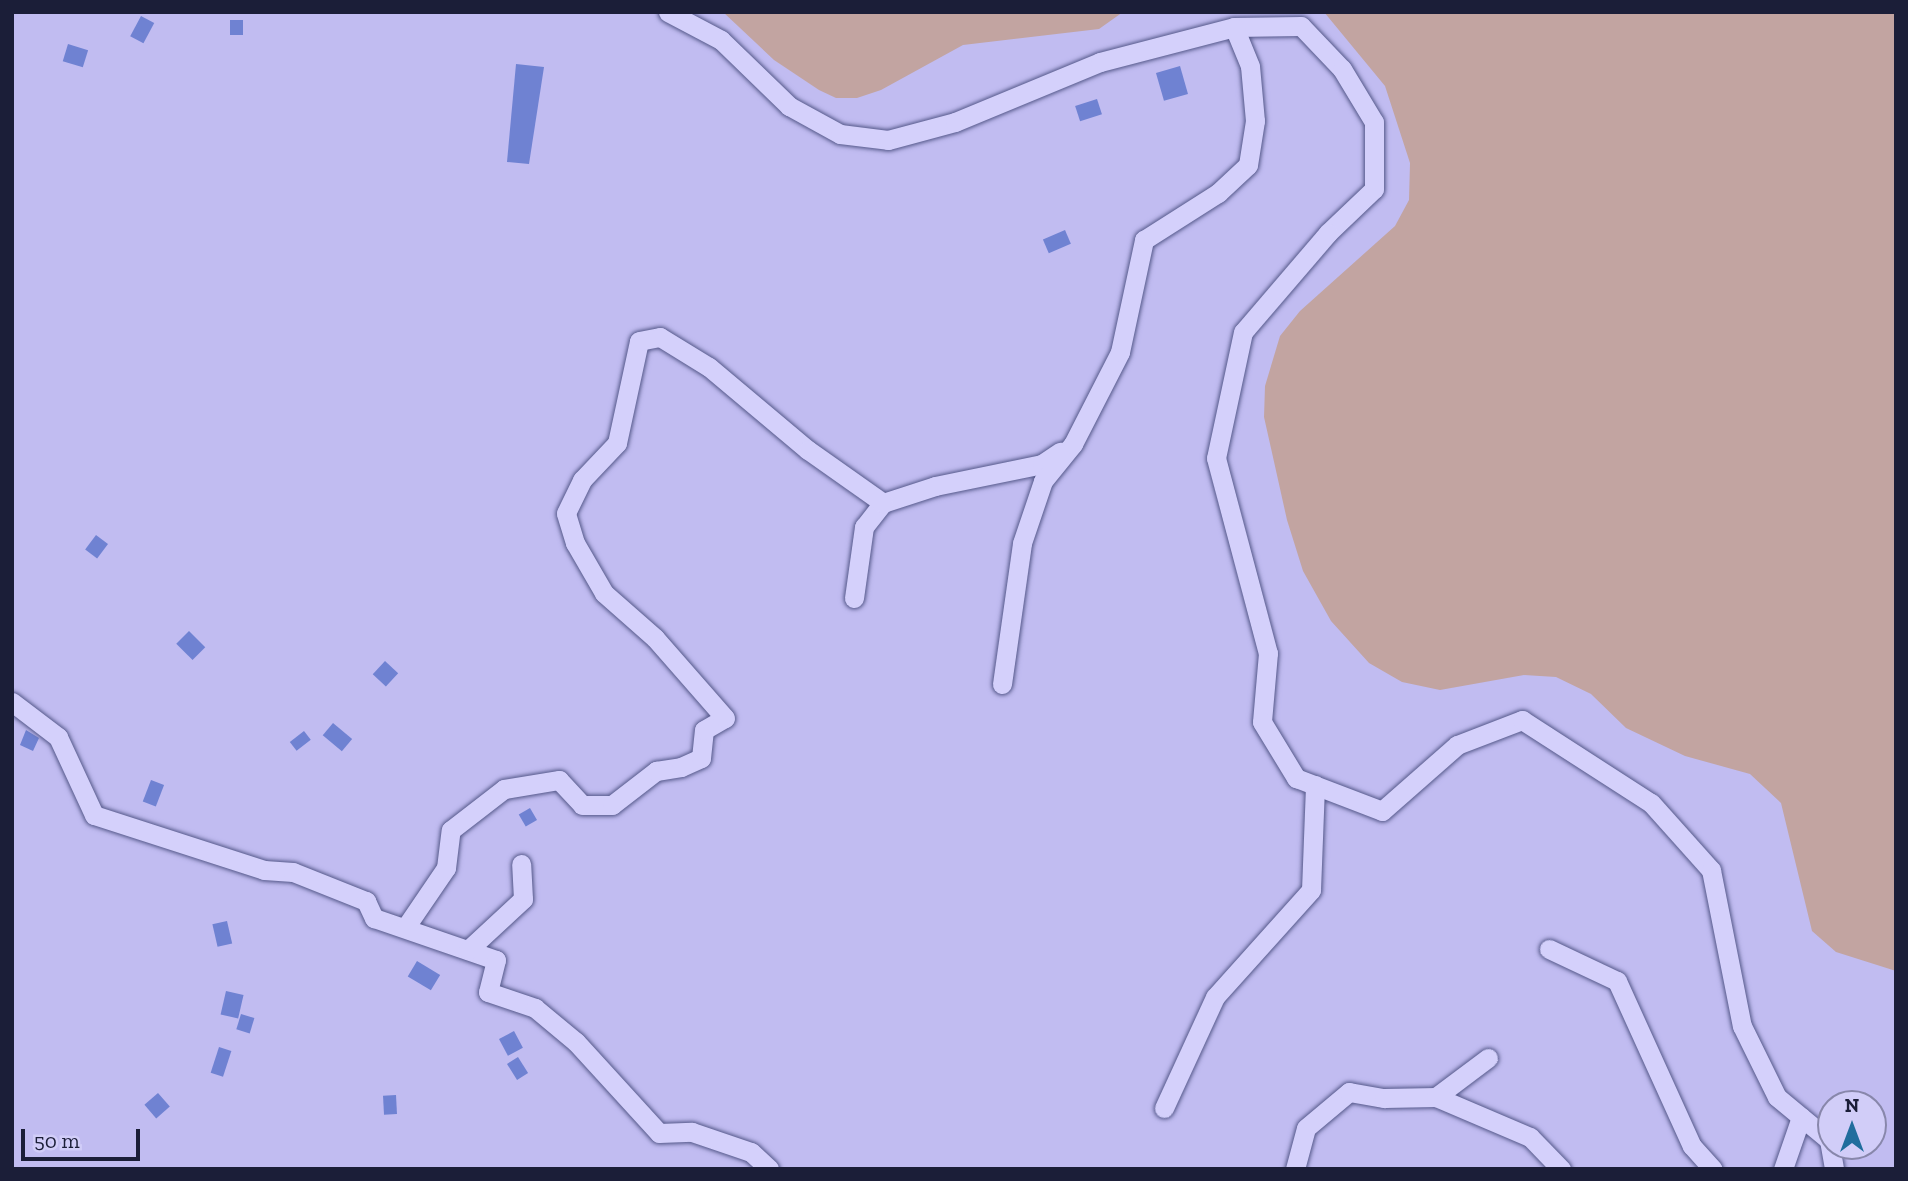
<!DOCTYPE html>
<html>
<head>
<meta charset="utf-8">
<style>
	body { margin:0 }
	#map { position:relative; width:1908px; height:1181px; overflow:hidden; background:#c1bcf1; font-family:"Zilla Slab",serif }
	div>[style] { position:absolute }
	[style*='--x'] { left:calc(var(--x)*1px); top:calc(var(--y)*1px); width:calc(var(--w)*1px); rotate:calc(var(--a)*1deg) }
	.water>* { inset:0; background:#c2a4a1 }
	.building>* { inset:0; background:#6f82d2; transform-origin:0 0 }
	.roads { filter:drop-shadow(0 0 2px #55598a) drop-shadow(0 0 2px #55598a) }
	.minor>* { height:19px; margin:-9.5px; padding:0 9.5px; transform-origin:9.5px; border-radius:9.5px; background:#d4d0fb }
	span { translate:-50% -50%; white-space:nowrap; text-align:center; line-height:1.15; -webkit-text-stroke:5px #d1cdf8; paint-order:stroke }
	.frame { position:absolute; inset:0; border:14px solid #1b1e38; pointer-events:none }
	.north { position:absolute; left:1817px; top:1090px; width:70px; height:70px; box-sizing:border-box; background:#d1cdf8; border:2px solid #8887ab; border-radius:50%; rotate:0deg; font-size:19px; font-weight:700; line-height:28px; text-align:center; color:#1b1e38 }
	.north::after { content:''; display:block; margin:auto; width:24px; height:32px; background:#206d9d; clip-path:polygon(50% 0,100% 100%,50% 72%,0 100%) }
	.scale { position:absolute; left:21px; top:1129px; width:119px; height:32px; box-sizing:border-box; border:4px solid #1b1e38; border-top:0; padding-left:9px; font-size:21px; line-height:24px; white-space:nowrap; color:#1b1e38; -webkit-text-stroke:5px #d1cdf8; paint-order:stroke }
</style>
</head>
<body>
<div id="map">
	<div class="water">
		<i style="clip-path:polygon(723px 12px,1123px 12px,1099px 29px,963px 45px,881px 90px,857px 98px,836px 98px,819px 90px,774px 60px)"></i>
		<i style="clip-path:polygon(1324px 12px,1896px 12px,1896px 971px,1836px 952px,1812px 931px,1781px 803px,1750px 774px,1685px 756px,1626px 728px,1591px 694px,1556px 677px,1524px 675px,1440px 690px,1402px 682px,1369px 663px,1331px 621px,1303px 571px,1287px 520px,1264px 417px,1265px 386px,1280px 336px,1300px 311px,1395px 226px,1409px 200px,1410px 163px,1385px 86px)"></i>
	</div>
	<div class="building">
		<i style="left:141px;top:16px;width:15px;height:23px;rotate:28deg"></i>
		<i style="left:230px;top:20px;width:13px;height:15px"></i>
		<i style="left:68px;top:44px;width:21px;height:18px;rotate:17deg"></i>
		<i style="clip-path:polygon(516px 64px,544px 67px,529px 164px,507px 162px)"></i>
		<i style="left:1180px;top:66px;width:29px;height:25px;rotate:74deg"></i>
		<i style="left:1097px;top:99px;width:16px;height:23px;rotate:72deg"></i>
		<i style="left:1065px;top:230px;width:15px;height:24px;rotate:67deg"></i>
		<i style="left:96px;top:535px;width:15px;height:18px;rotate:37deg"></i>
		<i style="left:189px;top:631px;width:23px;height:18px;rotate:45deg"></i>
		<i style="left:385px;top:661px;width:18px;height:18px;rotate:43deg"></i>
		<i style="left:333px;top:723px;width:25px;height:16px;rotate:40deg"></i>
		<i style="clip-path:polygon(26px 730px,39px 738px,33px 751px,20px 745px)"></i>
		<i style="left:304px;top:731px;width:11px;height:18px;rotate:52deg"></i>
		<i style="left:151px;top:780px;width:14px;height:23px;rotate:21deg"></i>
		<i style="left:530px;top:808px;width:14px;height:13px;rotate:60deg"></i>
		<i style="left:227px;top:921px;width:23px;height:15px;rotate:77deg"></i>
		<i style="left:417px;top:961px;width:27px;height:18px;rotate:31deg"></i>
		<i style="left:226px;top:991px;width:18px;height:24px;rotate:13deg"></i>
		<i style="left:241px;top:1014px;width:14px;height:16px;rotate:17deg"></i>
		<i style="left:514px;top:1031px;width:19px;height:17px;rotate:62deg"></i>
		<i style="left:219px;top:1047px;width:13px;height:27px;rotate:18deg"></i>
		<i style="left:518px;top:1057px;width:19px;height:13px;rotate:58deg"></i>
		<i style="left:158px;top:1093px;width:18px;height:18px;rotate:49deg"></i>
		<i style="left:396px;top:1095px;width:19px;height:13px;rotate:87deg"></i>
	</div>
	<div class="roads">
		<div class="minor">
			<i style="--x:668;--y:12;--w:60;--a:27.8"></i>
			<i style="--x:721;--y:40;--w:95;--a:44.1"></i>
			<i style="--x:789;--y:106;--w:58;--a:28.8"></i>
			<i style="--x:840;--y:134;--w:48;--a:7.1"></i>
			<i style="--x:888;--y:140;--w:69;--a:-15"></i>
			<i style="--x:955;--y:122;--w:157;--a:-22.5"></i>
			<i style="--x:1100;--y:62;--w:138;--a:-14.6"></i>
			<i style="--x:1234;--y:27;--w:67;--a:-0.9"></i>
			<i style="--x:1301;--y:26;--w:59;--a:46.4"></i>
			<i style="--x:1342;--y:69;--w:62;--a:58.9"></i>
			<i style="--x:1374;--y:122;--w:67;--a:90"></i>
			<i style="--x:1374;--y:189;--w:64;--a:136.3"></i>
			<i style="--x:1328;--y:233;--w:130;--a:130.6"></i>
			<i style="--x:1243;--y:332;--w:129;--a:102.1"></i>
			<i style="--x:1216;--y:458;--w:202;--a:75.1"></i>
			<i style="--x:1268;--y:653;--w:69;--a:95"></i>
			<i style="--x:1262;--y:722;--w:66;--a:58.7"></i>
			<i style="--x:1296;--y:778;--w:92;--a:21"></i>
			<i style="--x:1382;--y:811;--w:100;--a:-41.3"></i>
			<i style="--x:1457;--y:745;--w:70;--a:-21"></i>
			<i style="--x:1522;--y:720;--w:153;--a:32.8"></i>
			<i style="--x:1651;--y:803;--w:90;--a:48.2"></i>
			<i style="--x:1711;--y:870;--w:159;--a:78.8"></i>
			<i style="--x:1742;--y:1026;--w:79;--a:63.8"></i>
			<i style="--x:1777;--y:1097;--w:67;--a:39.6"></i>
			<i style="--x:1829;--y:1140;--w:29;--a:80"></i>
			<i style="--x:854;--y:598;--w:72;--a:-82"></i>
			<i style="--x:864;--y:527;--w:31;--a:-52"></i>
			<i style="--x:883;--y:503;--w:55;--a:-18.1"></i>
			<i style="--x:935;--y:486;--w:109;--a:-11.6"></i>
			<i style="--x:1042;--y:464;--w:22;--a:-34"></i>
			<i style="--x:1002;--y:684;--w:142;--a:-81.9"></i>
			<i style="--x:1022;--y:543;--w:65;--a:-71.3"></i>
			<i style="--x:1043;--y:481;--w:48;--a:-51"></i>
			<i style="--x:1073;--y:444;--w:103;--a:-62.9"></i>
			<i style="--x:1120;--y:352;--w:115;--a:-77.9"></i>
			<i style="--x:1144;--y:240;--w:88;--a:-32.4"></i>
			<i style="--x:1218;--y:193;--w:41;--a:-43"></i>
			<i style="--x:1248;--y:165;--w:45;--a:-81"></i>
			<i style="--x:1255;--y:121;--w:55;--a:-95.2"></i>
			<i style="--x:1250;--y:66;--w:42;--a:-112.3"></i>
			<i style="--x:12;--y:702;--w:58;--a:37.3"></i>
			<i style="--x:58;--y:737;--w:86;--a:65.2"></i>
			<i style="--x:94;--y:815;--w:179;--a:17.9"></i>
			<i style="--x:264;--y:870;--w:29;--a:4"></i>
			<i style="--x:293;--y:872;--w:79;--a:21.7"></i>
			<i style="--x:366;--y:901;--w:19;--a:65"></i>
			<i style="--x:374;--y:918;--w:129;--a:19"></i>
			<i style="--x:496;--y:960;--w:33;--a:104"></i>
			<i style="--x:488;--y:992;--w:50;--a:18.8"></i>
			<i style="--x:535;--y:1008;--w:53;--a:39.7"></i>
			<i style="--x:576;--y:1042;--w:123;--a:47.6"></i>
			<i style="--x:659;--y:1133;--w:33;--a:-2"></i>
			<i style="--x:692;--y:1132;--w:62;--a:18.7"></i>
			<i style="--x:751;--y:1152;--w:25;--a:43"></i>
			<i style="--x:405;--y:928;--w:73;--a:-55.7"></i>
			<i style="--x:446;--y:868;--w:38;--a:-83"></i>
			<i style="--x:451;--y:830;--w:67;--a:-37.7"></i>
			<i style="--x:504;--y:789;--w:56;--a:-9.3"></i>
			<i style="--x:559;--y:780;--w:34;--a:47"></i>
			<i style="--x:582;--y:805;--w:30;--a:0"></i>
			<i style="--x:612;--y:805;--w:56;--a:-37.7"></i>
			<i style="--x:656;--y:771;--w:25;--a:-9"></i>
			<i style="--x:681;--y:767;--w:22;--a:-24"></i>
			<i style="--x:701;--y:758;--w:28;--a:-84"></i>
			<i style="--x:704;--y:730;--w:24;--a:-30"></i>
			<i style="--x:725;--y:718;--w:106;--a:-131.2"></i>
			<i style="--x:655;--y:638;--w:68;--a:-138.6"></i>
			<i style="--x:604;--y:593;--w:58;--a:-120.1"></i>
			<i style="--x:575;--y:543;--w:31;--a:-107"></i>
			<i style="--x:566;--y:513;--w:37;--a:-64"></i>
			<i style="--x:582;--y:480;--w:51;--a:-46.6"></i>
			<i style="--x:617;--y:443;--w:104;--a:-77.8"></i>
			<i style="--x:639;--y:341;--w:21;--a:-11"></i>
			<i style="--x:660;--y:337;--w:57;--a:31.5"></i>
			<i style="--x:709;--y:367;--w:129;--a:40"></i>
			<i style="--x:808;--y:450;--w:92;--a:35.2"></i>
			<i style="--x:1549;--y:949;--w:75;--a:25.2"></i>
			<i style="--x:1617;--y:981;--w:181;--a:65.6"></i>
			<i style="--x:1692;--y:1146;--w:31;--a:48"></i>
			<i style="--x:468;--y:950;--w:75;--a:-42.8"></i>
			<i style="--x:523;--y:899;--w:35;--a:-93"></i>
			<i style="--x:1436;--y:1097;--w:65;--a:-36.9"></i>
			<i style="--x:1164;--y:1108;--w:122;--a:-65.3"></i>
			<i style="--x:1215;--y:997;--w:144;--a:-48.1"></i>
			<i style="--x:1311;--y:890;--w:105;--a:-87.8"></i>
			<i style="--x:1295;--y:1169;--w:42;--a:-75"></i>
			<i style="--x:1306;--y:1128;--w:56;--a:-39.9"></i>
			<i style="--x:1349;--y:1092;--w:36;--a:10"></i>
			<i style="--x:1384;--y:1098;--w:52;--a:-1.1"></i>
			<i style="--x:1436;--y:1097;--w:102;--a:23.1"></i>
			<i style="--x:1530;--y:1137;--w:45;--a:45.9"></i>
			<i style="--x:1783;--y:1169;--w:55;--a:-70.9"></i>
		</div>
	</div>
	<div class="frame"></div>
	<div class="north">N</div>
	<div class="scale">50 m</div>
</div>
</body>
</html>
